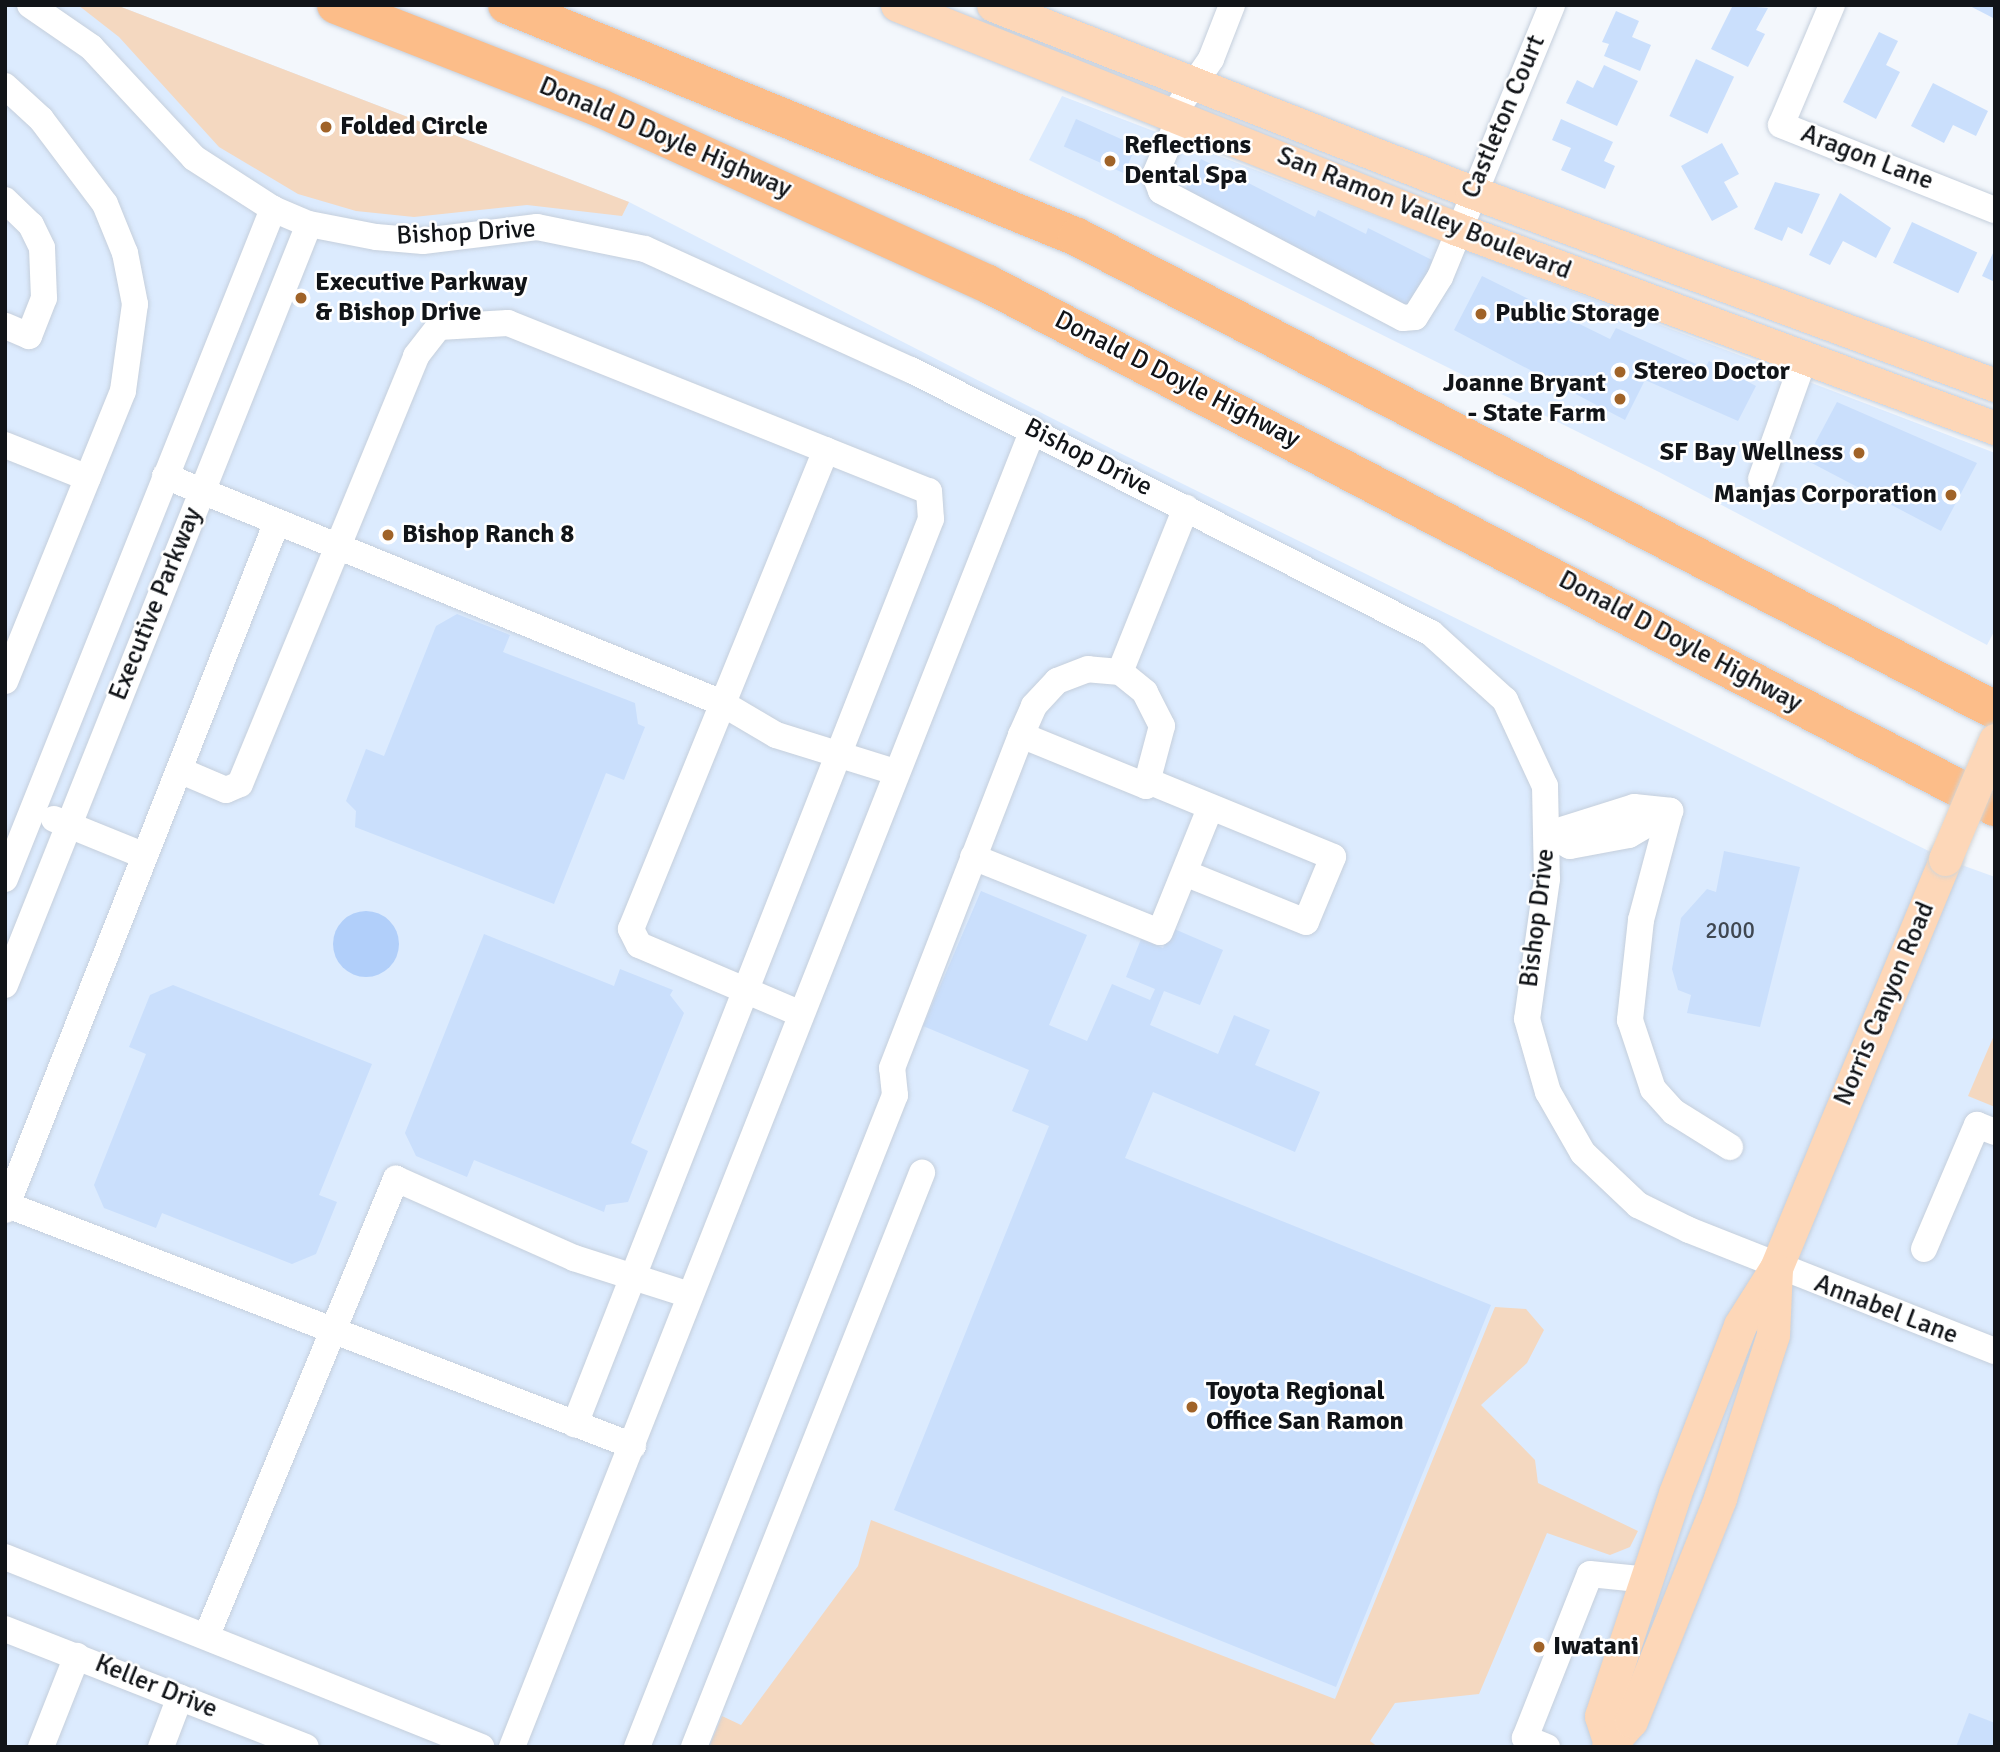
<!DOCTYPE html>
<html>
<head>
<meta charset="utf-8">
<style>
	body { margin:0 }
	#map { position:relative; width:2000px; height:1752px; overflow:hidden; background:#f3f7fc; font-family:Signika,sans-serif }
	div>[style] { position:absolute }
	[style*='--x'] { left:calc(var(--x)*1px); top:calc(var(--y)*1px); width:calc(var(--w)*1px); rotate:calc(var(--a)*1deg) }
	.built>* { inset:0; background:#dcebfe }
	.green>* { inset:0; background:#f4d8c0 }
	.water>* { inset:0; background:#b1cffa }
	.round { border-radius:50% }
	.building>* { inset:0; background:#cadffc; transform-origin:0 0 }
	.roads { filter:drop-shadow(0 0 2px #c5cfdc) drop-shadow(0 0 2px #c5cfdc) }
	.minor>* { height:26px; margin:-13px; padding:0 13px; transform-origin:13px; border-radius:13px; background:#fff }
	.major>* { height:33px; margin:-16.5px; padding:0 16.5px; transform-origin:16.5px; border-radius:16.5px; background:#fdd7b8 }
	.highway>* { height:38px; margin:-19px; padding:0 19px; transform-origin:19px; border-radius:19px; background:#fcbd89 }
	.bridges { filter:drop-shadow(0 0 2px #d4d5d5) drop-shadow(0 0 2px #d4d5d5) }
	.major-bridge>* { height:33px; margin:-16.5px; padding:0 16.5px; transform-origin:16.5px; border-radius:16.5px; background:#fdd7b8 }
	.dots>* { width:19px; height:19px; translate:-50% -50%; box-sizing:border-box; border:4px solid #fff; border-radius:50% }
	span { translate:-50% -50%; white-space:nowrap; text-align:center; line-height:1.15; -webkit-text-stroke:5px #fff; paint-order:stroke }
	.number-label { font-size:23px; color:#3f4751 }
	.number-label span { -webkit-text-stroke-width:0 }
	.street-label { font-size:26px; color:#111418 }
	.poi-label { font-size:26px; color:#111418; font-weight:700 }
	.left { translate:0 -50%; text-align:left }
	.right { translate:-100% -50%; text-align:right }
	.frame { position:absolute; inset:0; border:7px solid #111418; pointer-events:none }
</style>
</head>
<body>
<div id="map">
	<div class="built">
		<i style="clip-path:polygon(5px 5px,116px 5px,629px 202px,1120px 453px,1945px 859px,1995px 877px,1995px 1747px,5px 1747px)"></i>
		<i style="clip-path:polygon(1062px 96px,1995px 453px,1995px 630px,1987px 645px,1659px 472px,1029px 160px)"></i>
	</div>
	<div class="green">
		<i style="clip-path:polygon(78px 5px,116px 5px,629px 202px,622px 216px,527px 205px,414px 217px,356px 211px,298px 194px,219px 147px,119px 37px)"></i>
		<i style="clip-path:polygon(1995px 1033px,1995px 1107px,1968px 1096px)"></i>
		<i style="clip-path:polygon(1495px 1307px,1526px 1309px,1544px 1330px,1527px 1363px,1481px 1405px,1535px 1460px,1538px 1483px,1638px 1531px,1630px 1547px,1610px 1555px,1547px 1533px,1479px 1694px,1395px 1703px,1370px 1741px,1378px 1747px,709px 1747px,722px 1716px,741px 1725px,858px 1566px,871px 1520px,1335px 1699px)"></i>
	</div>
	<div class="water">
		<i class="round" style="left:333px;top:911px;width:66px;height:66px"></i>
	</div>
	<div class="building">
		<i style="clip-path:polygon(1733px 5px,1768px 8px,1756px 30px,1765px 34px,1748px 67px,1711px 49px)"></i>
		<i style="clip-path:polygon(1968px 5px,1995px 5px,1995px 19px)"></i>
		<i style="clip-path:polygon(1616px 11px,1639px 21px,1632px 37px,1651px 45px,1640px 71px,1604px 56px,1609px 44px,1602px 42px)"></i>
		<i style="clip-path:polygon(1879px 32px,1898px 41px,1886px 65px,1900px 72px,1876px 119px,1843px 102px)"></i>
		<i style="left:1696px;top:59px;width:42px;height:63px;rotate:25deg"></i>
		<i style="clip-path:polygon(1604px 65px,1638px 81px,1617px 126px,1566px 103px,1577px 80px,1593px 88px)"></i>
		<i style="clip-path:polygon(1933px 83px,1988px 111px,1976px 136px,1953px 125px,1944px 143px,1911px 126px)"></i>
		<i style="left:1076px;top:119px;width:66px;height:30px;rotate:24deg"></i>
		<i style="clip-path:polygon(1561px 119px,1613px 142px,1604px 161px,1615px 166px,1605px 189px,1561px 170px,1571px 148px,1552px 140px)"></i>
		<i style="clip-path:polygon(1722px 143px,1739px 174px,1724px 182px,1738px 207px,1712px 221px,1681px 166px)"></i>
		<i style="clip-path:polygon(1201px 159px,1315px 217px,1318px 210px,1366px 234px,1368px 228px,1436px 262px,1412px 309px,1183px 194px)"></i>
		<i style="clip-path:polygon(1775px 182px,1820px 194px,1802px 234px,1788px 227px,1782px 241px,1754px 229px)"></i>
		<i style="clip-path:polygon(1840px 193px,1891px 228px,1876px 258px,1843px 241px,1830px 265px,1809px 255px)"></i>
		<i style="left:1912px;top:222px;width:72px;height:45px;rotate:25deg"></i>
		<i style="clip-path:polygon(1995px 249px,1995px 282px,1982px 276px)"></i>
		<i style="clip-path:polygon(1482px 276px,1610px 339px,1616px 328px,1705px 368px,1709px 361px,1756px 386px,1738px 421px,1645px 380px,1625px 420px,1454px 330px)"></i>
		<i style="clip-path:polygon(1837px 402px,1977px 463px,1941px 531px,1806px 460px)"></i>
		<i style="clip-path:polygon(457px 614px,510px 635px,503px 652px,635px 703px,638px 724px,645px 727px,624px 780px,606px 773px,554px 904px,355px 827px,356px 811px,346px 801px,366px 749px,384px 756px,436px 626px)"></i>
		<i style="clip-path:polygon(1724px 851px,1800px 867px,1760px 1027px,1687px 1013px,1691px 995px,1678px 990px,1672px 969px,1681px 918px,1707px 889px,1716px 892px)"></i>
		<i style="clip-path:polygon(981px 891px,1087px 935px,1049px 1025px,1087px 1041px,1112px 984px,1150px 1000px,1155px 989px,1126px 977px,1141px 939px,1163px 948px,1172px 928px,1223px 950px,1200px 1005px,1164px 991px,1150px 1025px,1218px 1054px,1234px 1015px,1270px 1030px,1255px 1065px,1320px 1092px,1295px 1152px,1153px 1092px,1125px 1158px,1491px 1305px,1336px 1687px,894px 1510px,1049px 1126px,1012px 1111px,1029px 1070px,923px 1026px)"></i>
		<i style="clip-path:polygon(484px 934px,614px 986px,620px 969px,673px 990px,670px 995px,684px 1013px,631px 1143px,648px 1151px,628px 1202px,606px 1205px,604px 1212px,474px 1160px,467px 1177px,416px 1156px,405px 1133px)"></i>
		<i style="clip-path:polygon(173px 985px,372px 1064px,319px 1195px,337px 1202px,316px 1254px,292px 1264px,162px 1213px,156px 1228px,104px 1208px,94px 1185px,146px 1054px,129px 1047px,150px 995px)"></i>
		<i style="clip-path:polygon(1969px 1713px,1995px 1723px,1995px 1747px,1956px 1747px)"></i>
	</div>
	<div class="roads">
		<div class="minor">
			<i style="--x:30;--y:5;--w:74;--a:34.5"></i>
			<i style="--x:91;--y:47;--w:151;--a:47.1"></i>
			<i style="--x:194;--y:158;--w:94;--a:32.8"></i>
			<i style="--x:273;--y:209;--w:39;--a:23"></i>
			<i style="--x:309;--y:224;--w:68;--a:11"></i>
			<i style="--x:376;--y:237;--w:47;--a:4.9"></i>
			<i style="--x:423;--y:241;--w:115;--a:-7"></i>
			<i style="--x:537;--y:227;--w:110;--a:11.5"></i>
			<i style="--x:645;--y:249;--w:292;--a:24.5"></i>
			<i style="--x:911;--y:370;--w:583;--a:26.83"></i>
			<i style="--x:1431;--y:633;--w:100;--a:42.2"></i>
			<i style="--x:1505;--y:700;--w:95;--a:65.1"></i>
			<i style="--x:1545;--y:786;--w:93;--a:88.8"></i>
			<i style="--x:1547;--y:879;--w:141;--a:98.1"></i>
			<i style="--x:1527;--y:1019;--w:76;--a:74"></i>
			<i style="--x:1548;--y:1092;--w:70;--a:60.2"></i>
			<i style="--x:1583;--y:1153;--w:76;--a:43.4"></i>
			<i style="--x:1638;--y:1205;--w:57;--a:26.1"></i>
			<i style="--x:1689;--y:1230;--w:329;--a:21.6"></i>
			<i style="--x:1832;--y:5;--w:130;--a:113"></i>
			<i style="--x:1781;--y:125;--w:230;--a:21.7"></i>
			<i style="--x:5;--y:86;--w:49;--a:42.5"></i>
			<i style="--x:41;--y:119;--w:106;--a:53"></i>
			<i style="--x:105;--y:204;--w:53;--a:67.8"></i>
			<i style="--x:125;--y:253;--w:52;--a:78.9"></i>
			<i style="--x:135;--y:304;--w:88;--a:97.9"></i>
			<i style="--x:123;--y:391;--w:313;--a:112.1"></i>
			<i style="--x:1172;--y:116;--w:69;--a:-55.6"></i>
			<i style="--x:1211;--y:59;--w:58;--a:-68.7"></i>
			<i style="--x:1179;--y:119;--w:61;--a:113.2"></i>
			<i style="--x:1155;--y:175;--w:17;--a:69"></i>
			<i style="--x:1161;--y:191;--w:273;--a:27.7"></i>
			<i style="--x:1403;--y:318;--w:12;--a:-5"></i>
			<i style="--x:1415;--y:317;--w:47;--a:-58"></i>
			<i style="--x:1440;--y:277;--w:294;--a:-67.6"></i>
			<i style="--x:5;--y:200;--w:36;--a:44"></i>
			<i style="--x:31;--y:225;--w:25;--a:64"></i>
			<i style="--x:42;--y:248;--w:50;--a:87.7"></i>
			<i style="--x:44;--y:298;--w:41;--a:111.5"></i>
			<i style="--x:29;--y:336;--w:26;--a:-157"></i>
			<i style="--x:5;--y:445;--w:89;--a:21.7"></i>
			<i style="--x:165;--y:476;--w:599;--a:22.16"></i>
			<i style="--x:720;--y:702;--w:65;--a:30.5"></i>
			<i style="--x:776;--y:735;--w:125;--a:17.3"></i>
			<i style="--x:1761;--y:479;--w:127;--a:-70.3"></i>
			<i style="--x:1120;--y:672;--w:32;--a:-175"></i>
			<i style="--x:1088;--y:669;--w:33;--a:159"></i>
			<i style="--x:1057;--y:681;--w:34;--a:133"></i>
			<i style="--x:1034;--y:706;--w:32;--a:114"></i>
			<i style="--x:1021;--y:735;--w:135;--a:22.2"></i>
			<i style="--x:1146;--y:786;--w:62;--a:-75.1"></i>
			<i style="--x:1162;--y:726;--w:38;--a:-117"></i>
			<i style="--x:1145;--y:692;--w:32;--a:-141"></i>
			<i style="--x:1120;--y:672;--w:177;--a:-68.1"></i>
			<i style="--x:179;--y:770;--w:51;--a:23.1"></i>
			<i style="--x:226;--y:790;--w:15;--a:-23"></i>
			<i style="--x:240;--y:784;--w:463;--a:-67.6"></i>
			<i style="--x:416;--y:356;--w:37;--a:-52"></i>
			<i style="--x:439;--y:327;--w:69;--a:-3.3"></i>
			<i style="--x:508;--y:323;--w:453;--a:21.8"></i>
			<i style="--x:929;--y:491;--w:28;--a:86"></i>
			<i style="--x:931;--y:519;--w:973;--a:111.47"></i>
			<i style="--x:1148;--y:781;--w:200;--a:22.3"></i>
			<i style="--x:1333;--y:857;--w:70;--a:112.6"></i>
			<i style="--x:1306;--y:922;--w:131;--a:-158"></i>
			<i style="--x:1670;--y:811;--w:113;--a:104.9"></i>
			<i style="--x:1641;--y:920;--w:101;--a:96.3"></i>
			<i style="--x:1630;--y:1020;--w:73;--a:71.6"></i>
			<i style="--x:1653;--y:1089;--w:31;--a:48"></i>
			<i style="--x:1674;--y:1112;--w:66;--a:32"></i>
			<i style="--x:54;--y:819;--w:98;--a:22.1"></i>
			<i style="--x:1549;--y:834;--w:24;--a:30"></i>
			<i style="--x:1570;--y:846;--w:60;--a:-10.6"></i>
			<i style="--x:1629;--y:835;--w:48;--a:-30.3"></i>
			<i style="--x:1549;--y:834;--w:89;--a:-17.6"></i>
			<i style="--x:1634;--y:807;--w:36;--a:6"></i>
			<i style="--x:973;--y:857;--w:201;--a:21.9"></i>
			<i style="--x:1160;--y:932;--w:134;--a:-68"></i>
			<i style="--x:5;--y:879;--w:722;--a:-68.2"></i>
			<i style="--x:5;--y:985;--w:819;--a:-68.22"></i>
			<i style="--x:801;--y:1014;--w:176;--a:-156.9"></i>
			<i style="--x:639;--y:945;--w:18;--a:-117"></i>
			<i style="--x:631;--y:929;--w:517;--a:-67.85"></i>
			<i style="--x:5;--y:1204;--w:673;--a:21.07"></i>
			<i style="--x:5;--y:1210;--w:738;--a:-68.44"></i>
			<i style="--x:1924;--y:1249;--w:135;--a:-66.9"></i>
			<i style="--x:1977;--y:1125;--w:19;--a:21"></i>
			<i style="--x:5;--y:1557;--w:513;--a:21.76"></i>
			<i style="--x:5;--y:1629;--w:323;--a:21.4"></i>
			<i style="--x:207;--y:1635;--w:494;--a:-67.5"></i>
			<i style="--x:396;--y:1179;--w:195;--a:23.9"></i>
			<i style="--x:574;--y:1258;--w:121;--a:17.8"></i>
			<i style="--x:41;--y:1747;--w:98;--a:-68.4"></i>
			<i style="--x:161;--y:1747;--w:53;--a:-69.2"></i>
			<i style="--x:512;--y:1747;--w:1416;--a:-68.42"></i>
			<i style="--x:637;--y:1747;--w:701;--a:-68.41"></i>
			<i style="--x:895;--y:1095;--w:27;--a:-96"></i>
			<i style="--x:892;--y:1068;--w:357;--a:-68.8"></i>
			<i style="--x:694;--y:1747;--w:618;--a:-68.34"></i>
			<i style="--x:1547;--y:1747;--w:24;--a:-158"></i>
			<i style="--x:1525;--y:1738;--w:176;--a:-68.4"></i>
			<i style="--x:1590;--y:1574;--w:59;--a:5.8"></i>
		</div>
		<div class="major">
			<i style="--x:897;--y:5;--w:603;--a:21.8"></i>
			<i style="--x:1457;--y:229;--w:574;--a:20.3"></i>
			<i style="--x:993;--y:5;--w:514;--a:21.33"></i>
			<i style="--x:1472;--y:192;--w:557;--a:20.26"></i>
			<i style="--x:1610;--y:1744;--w:29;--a:-108"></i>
			<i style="--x:1601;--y:1716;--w:235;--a:-71.6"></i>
			<i style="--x:1675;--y:1493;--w:180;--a:-68.8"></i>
			<i style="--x:1740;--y:1325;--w:67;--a:-57.7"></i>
			<i style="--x:1776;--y:1268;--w:443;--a:-67.5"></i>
			<i style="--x:1608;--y:1747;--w:35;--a:-49"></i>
			<i style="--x:1631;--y:1721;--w:240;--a:-68.2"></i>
			<i style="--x:1720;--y:1498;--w:171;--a:-72"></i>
			<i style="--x:1773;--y:1335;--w:65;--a:-87.4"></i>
		</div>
		<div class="highway">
			<i style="--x:336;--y:5;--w:283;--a:21.3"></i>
			<i style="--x:600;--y:108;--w:426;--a:24.4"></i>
			<i style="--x:988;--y:284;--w:1135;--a:27.45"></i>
			<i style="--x:507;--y:5;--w:615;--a:22.15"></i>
			<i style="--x:1077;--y:237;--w:1033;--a:27.26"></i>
		</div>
	</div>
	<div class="bridges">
		<div class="major-bridge">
			<i style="--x:1945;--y:859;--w:129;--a:-67.2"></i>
		</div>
	</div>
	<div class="dots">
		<i style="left:326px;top:127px;background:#a06328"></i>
		<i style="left:1110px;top:161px;background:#a06328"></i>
		<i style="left:301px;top:298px;background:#a06328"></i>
		<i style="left:1481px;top:314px;background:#a06328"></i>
		<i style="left:1620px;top:372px;background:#a06328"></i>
		<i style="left:1620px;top:399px;background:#a06328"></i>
		<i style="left:1859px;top:453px;background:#a06328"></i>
		<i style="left:1951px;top:495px;background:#a06328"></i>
		<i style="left:388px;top:535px;background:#a06328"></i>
		<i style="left:1192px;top:1407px;background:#a06328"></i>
		<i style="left:1539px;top:1647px;background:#a06328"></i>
	</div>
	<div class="number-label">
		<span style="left:1730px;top:931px">2000</span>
	</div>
	<div class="street-label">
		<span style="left:1504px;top:117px;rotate:-67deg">Castleton Court</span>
		<span style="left:665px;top:138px;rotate:23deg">Donald D Doyle Highway</span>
		<span style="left:1867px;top:158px;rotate:21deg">Aragon Lane</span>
		<span style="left:1424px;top:214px;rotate:22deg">San Ramon Valley Boulevard</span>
		<span style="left:466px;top:233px;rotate:-3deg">Bishop Drive</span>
		<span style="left:1177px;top:380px;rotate:27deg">Donald D Doyle Highway</span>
		<span style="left:1088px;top:458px;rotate:27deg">Bishop Drive</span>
		<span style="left:156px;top:604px;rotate:-68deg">Executive Parkway</span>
		<span style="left:1680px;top:642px;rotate:28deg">Donald D Doyle Highway</span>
		<span style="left:1538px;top:918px;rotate:-83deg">Bishop Drive</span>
		<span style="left:1885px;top:1004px;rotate:-67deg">Norris Canyon Road</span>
		<span style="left:1886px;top:1310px;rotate:21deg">Annabel Lane</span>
		<span style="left:156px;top:1687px;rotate:22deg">Keller Drive</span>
	</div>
	<div class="poi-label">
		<span class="left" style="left:340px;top:127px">Folded Circle</span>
		<span class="left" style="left:1124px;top:161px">Reflections<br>Dental Spa</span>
		<span class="left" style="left:315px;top:298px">Executive Parkway<br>&amp; Bishop Drive</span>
		<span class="left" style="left:1495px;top:314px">Public Storage</span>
		<span class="left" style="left:1634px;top:372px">Stereo Doctor</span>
		<span class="right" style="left:1606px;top:399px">Joanne Bryant<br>- State Farm</span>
		<span class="right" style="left:1843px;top:453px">SF Bay Wellness</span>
		<span class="right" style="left:1937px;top:495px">Manjas Corporation</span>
		<span class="left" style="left:402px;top:535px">Bishop Ranch 8</span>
		<span class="left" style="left:1206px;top:1407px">Toyota Regional<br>Office San Ramon</span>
		<span class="left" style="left:1553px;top:1647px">Iwatani</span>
	</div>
	<div class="frame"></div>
</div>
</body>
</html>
